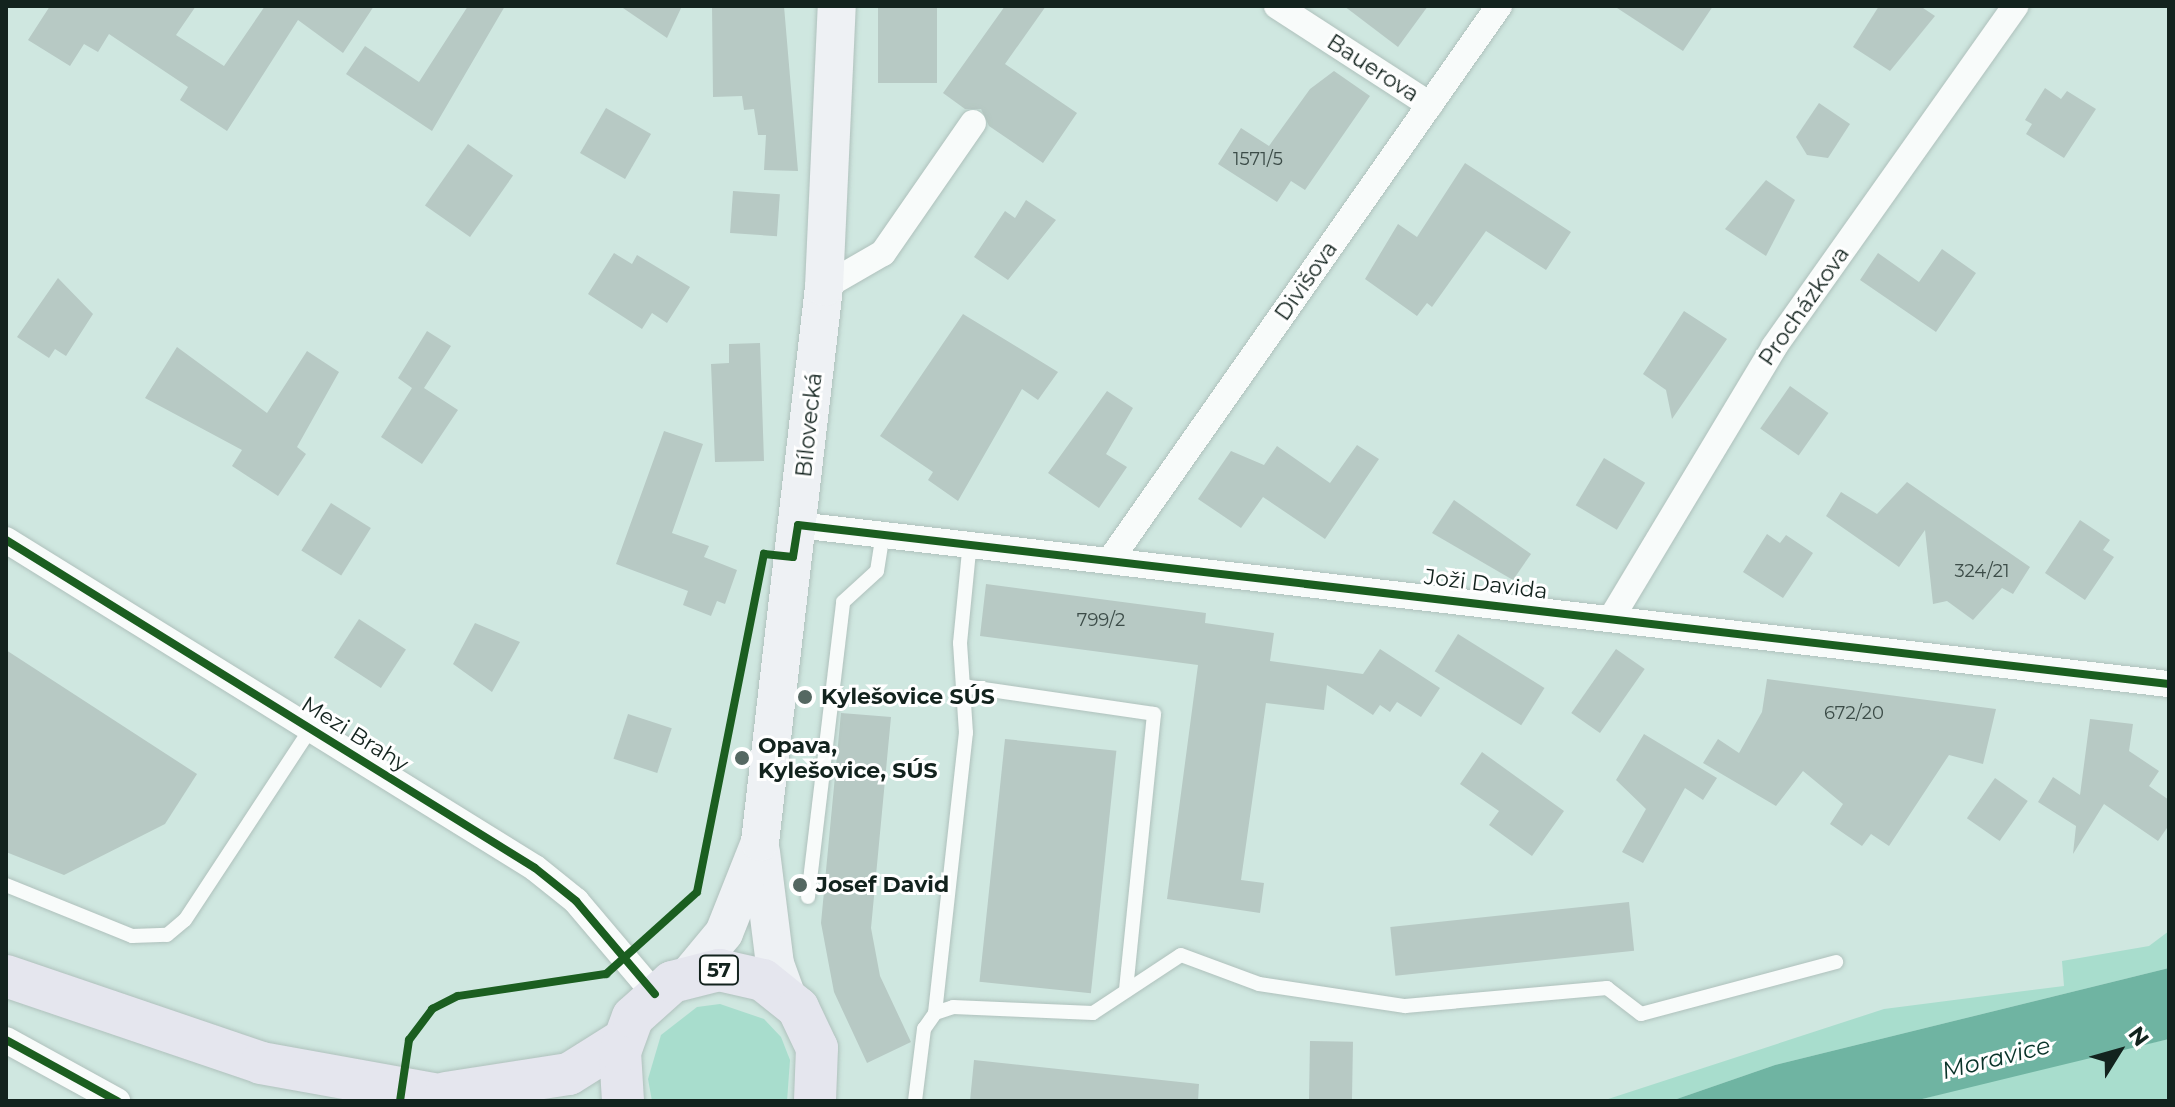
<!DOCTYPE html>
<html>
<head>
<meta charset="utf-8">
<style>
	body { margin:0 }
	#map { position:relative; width:2175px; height:1107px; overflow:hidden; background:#cfe7e0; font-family:Montserrat,sans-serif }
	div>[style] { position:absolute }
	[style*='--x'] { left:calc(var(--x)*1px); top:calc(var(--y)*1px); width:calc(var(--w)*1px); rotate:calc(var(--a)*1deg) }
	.green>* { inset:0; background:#a8ddcd }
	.water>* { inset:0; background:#6fb4a2 }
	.building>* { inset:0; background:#b7c9c4; transform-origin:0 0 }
	.roads { filter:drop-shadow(0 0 2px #afc1bc) drop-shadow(0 0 2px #afc1bc) }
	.lane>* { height:14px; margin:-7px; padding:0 7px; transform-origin:7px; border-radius:7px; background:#f8fbfa }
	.street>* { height:26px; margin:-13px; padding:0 13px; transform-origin:13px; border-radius:13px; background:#f8fbfa }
	.secondary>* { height:38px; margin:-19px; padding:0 19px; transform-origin:19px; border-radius:19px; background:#eef1f4 }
	.primary>* { height:42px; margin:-21px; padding:0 21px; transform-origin:21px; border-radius:21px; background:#e5e6ee }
	.cycleway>* { height:8px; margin:-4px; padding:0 4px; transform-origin:4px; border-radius:4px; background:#1b5e20 }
	.dots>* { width:22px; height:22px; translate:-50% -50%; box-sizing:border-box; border:4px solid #fff; border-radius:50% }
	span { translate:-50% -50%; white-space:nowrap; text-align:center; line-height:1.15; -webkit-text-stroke:6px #fff; paint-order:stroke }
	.number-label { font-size:18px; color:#3c4c48 }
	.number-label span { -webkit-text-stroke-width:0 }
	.shield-label span { padding:2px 6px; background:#fff; border:2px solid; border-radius:6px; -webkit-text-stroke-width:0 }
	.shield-label { font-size:20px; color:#13231e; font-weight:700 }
	.street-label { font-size:22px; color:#13231e }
	.poi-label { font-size:22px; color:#13231e; font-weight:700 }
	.left { translate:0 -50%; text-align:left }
	.water-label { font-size:24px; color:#093329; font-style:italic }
	.frame { position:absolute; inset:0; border:8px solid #13231e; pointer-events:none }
	.north { position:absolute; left:2079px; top:1011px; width:80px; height:80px; -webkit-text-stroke:6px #fff; paint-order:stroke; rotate:53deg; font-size:22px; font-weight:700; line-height:32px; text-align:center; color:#13231e }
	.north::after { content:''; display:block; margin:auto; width:28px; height:36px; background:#13231e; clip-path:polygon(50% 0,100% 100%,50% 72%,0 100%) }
</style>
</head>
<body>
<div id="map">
	<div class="green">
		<i style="clip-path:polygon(2169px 931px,2169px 968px,1775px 1065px,1671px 1101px,1602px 1101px,1884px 1009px,2064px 986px,2062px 961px,2149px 946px)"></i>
		<i style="clip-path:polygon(720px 1004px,764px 1019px,781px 1037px,790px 1060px,787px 1101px,652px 1101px,648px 1079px,661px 1035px,697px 1007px)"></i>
		<i style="clip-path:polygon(2169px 1039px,2169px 1101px,1914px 1101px,2047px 1066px)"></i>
	</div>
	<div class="water">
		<i style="clip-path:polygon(2169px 968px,2169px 1039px,1914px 1101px,1671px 1101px,1775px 1065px)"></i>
	</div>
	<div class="building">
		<i style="clip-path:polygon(50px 6px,196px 6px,176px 35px,224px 66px,265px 6px,374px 6px,343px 53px,298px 20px,227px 131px,180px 100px,188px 87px,109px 34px,98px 52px,84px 44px,70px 66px,28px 40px)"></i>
		<i style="clip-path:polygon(468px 6px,505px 6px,432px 131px,346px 74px,365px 46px,419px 82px)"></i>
		<i style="clip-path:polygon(620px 6px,682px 6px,667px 38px)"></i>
		<i style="clip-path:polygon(712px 6px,784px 6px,798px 171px,764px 170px,766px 135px,758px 135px,754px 109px,744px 110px,742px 96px,713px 97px)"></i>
		<i style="left:878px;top:6px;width:59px;height:77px"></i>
		<i style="clip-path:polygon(1005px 6px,1046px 6px,1005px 64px,1077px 113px,1043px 163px,989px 126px,981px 109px,965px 109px,943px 93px)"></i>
		<i style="clip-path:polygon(1344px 6px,1428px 6px,1398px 47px)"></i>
		<i style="clip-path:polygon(1614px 6px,1713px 6px,1683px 51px)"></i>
		<i style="clip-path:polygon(1879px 6px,1920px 6px,1935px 16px,1890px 71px,1853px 47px)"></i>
		<i style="clip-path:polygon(1334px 71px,1370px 96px,1305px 190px,1291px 181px,1277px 202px,1218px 164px,1241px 128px,1269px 146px,1310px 89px)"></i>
		<i style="clip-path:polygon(2045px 88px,2061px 99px,2067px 91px,2096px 109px,2064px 158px,2026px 134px,2032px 124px,2025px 120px)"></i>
		<i style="clip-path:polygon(1819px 103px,1850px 124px,1828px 158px,1807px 155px,1796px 137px)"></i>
		<i style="left:606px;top:108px;width:52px;height:52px;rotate:30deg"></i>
		<i style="left:468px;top:144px;width:55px;height:75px;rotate:35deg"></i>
		<i style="clip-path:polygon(1465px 163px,1571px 232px,1546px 270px,1486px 231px,1432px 307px,1427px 303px,1417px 316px,1365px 279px,1398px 224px,1417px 237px)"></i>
		<i style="clip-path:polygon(1766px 180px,1795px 200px,1766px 256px,1725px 229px)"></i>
		<i style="left:733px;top:191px;width:47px;height:42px;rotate:4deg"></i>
		<i style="clip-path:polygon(1026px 200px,1056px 220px,1008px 280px,974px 257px,1005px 211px,1015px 218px)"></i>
		<i style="clip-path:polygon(1942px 249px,1976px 273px,1936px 332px,1860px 280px,1878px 253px,1919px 282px)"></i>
		<i style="clip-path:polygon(614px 253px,632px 264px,637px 255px,690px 287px,667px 323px,652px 313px,642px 329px,588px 294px)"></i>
		<i style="clip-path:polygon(58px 278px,93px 314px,66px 356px,55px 349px,49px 358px,17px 337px)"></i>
		<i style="clip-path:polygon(1684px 311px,1727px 339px,1672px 419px,1666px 390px,1643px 374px)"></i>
		<i style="clip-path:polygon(963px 314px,1058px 372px,1038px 400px,1022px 389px,958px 501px,928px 480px,933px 472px,880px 436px)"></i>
		<i style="clip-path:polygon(427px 331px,451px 346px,424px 388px,458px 410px,422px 464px,381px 437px,412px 388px,398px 378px)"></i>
		<i style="clip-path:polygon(760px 343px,764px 461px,715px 462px,711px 364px,729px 363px,729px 344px)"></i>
		<i style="clip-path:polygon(177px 347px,267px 413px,307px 351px,339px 372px,297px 447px,306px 454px,278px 496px,232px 466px,242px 450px,145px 398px)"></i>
		<i style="left:1790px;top:386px;width:47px;height:52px;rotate:35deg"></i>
		<i style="clip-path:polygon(1107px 391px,1133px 408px,1106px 454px,1127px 467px,1099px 508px,1048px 473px)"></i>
		<i style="clip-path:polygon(664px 431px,703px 444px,672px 533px,709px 546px,704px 557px,737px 570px,725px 604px,717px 601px,711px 616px,683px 605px,688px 591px,616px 564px)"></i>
		<i style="clip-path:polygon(1357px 445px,1379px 459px,1325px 539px,1263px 497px,1241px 528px,1198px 499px,1231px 451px,1264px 465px,1277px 446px,1330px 483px)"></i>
		<i style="left:1604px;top:458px;width:48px;height:55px;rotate:31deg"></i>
		<i style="clip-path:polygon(1907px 482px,2030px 567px,2013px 594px,2002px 588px,1973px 620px,1947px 601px,1933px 604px,1925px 530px,1899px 567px,1826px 516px,1841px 492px,1877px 514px)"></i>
		<i style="clip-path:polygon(1454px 500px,1531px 554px,1513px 580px,1432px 533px)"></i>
		<i style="left:331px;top:503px;width:47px;height:56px;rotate:32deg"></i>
		<i style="clip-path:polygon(2080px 520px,2110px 540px,2103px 550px,2114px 557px,2085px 600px,2045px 573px)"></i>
		<i style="clip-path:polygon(1767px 534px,1780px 543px,1786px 535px,1813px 553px,1783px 598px,1743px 572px)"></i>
		<i style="clip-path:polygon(986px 584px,1206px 613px,1205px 623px,1274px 633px,1270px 661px,1363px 674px,1380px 649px,1440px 688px,1421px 717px,1397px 702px,1390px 712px,1380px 705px,1373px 715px,1327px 685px,1324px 710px,1266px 703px,1241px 880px,1264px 883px,1260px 913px,1167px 899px,1198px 665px,980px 636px)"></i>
		<i style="left:359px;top:619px;width:56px;height:46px;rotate:33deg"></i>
		<i style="clip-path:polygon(475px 623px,520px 642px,492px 692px,453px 664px)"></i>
		<i style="left:1458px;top:634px;width:102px;height:44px;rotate:32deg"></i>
		<i style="left:1616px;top:649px;width:35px;height:78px;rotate:35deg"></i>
		<i style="clip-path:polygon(6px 650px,197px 774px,165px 824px,64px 875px,6px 852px)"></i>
		<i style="clip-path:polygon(1767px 679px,1996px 709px,1983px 764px,1949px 755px,1889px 846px,1871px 834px,1862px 846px,1830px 824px,1843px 804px,1803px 771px,1776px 806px,1703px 763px,1718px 739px,1739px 753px,1762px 712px)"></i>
		<i style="clip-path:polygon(841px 713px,891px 717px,871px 928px,880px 976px,911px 1042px,867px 1063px,834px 992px,821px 923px)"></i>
		<i style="left:628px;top:714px;width:46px;height:47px;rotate:18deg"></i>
		<i style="clip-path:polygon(2090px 719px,2133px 724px,2129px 751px,2159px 771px,2149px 786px,2169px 800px,2169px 825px,2158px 841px,2104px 804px,2073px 854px,2076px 826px,2038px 802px,2053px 777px,2080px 795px)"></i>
		<i style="clip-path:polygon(1644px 734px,1717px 778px,1703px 800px,1685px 788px,1643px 863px,1622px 852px,1646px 809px,1616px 780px)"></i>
		<i style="left:1005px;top:739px;width:112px;height:244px;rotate:6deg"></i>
		<i style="clip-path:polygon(1482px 752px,1564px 811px,1532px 856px,1489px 825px,1499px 811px,1460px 784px)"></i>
		<i style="left:1995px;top:778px;width:40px;height:49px;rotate:35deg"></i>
		<i style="left:1629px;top:902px;width:49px;height:240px;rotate:84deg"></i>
		<i style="left:1310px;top:1041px;width:43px;height:60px;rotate:1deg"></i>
		<i style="clip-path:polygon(974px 1060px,1199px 1084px,1198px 1101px,970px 1101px)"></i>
	</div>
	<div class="roads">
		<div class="lane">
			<i style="--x:963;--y:686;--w:193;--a:8.3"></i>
			<i style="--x:1154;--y:714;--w:278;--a:95.8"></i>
			<i style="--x:6;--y:885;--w:136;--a:22"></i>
			<i style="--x:132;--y:936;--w:35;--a:-2"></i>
			<i style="--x:167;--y:935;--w:23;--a:-40"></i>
			<i style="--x:185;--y:920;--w:230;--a:-56.7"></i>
			<i style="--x:808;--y:897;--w:297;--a:-83.2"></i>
			<i style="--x:843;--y:602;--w:46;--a:-42.4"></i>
			<i style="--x:877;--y:571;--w:38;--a:-81"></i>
			<i style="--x:935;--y:1013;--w:282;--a:-83.7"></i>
			<i style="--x:966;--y:733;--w:90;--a:-93.8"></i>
			<i style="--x:960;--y:643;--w:102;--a:-84.4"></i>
			<i style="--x:915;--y:1101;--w:73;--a:-82.9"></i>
			<i style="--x:924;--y:1029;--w:19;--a:-55"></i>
			<i style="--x:935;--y:1013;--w:19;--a:-18"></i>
			<i style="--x:953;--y:1007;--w:140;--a:2.5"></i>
			<i style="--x:1093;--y:1013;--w:105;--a:-33.4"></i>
			<i style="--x:1181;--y:955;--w:83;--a:20.4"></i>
			<i style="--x:1259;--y:984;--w:148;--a:8.6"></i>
			<i style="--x:1405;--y:1006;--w:203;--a:-5.1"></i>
			<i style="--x:1607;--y:988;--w:43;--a:37.4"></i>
			<i style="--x:1641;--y:1014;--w:202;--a:-14.9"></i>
		</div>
		<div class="street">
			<i style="--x:1277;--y:6;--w:182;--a:32.9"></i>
			<i style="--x:824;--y:287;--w:68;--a:-30"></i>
			<i style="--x:883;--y:253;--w:158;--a:-55.3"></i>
			<i style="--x:798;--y:525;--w:1380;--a:6.62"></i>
			<i style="--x:6;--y:540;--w:622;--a:31.8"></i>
			<i style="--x:535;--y:868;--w:53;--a:38.8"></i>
			<i style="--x:576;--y:901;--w:122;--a:49.7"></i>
			<i style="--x:1113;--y:556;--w:672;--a:-54.94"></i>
			<i style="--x:1612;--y:617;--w:315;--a:-59"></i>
			<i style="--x:1774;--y:347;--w:418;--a:-54.7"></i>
			<i style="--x:6;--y:1040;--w:127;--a:28.8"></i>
		</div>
		<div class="secondary">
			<i style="--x:761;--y:852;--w:113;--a:82.9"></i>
			<i style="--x:775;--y:964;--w:35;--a:70"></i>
			<i style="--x:690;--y:974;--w:53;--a:-50.3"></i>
			<i style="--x:724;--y:933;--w:98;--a:-68.4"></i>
			<i style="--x:760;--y:842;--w:559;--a:-83.42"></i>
			<i style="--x:824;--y:287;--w:281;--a:-87.4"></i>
		</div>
		<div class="primary">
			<i style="--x:6;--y:976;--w:269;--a:18.8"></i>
			<i style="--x:261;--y:1063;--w:214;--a:10.2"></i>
			<i style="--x:446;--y:1093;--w:124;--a:-8.8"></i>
			<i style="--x:569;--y:1074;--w:64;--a:-32.2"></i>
			<i style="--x:623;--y:1101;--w:49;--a:-93.5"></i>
			<i style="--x:620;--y:1052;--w:37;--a:-70"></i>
			<i style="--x:633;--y:1017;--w:52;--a:-41.9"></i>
			<i style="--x:672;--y:982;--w:49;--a:-14.3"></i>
			<i style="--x:719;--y:970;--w:45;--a:12.8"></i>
			<i style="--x:763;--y:980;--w:45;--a:38.7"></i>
			<i style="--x:798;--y:1008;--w:44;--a:64.6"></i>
			<i style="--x:817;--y:1048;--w:53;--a:92.2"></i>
		</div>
	</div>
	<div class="cycleway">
		<i style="--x:6;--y:540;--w:622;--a:31.8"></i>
		<i style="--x:535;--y:868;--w:53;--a:38.8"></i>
		<i style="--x:576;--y:901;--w:122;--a:49.7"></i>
		<i style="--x:6;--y:1040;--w:127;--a:28.8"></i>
		<i style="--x:400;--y:1101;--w:62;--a:-81.6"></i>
		<i style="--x:409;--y:1040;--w:39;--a:-53"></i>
		<i style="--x:432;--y:1009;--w:29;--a:-27"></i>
		<i style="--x:458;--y:996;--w:150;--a:-8.5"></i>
		<i style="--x:606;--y:974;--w:122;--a:-42"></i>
		<i style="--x:697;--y:892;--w:345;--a:-78.8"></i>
		<i style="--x:764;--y:554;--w:29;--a:6"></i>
		<i style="--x:793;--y:557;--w:32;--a:-81"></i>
		<i style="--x:798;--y:525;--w:1380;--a:6.62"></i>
	</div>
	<div class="dots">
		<i style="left:805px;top:697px;background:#556862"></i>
		<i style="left:742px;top:758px;background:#556862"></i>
		<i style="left:800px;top:885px;background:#556862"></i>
	</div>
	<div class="number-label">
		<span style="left:1258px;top:159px">1571/5</span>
		<span style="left:1982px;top:571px">324/21</span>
		<span style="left:1101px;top:620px">799/2</span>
		<span style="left:1854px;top:713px">672/20</span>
	</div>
	<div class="shield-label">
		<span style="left:719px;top:970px">57</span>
	</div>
	<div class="street-label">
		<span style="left:1373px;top:68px;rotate:33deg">Bauerova</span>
		<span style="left:1306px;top:281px;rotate:-55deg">Divišova</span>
		<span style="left:1804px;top:306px;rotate:-55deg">Procházkova</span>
		<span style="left:809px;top:425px;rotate:-84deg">Bílovecká</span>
		<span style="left:1486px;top:584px;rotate:7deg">Joži Davida</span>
		<span style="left:355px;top:734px;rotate:32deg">Mezi Brahy</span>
	</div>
	<div class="poi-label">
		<span class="left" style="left:821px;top:697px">Kylešovice SÚS</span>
		<span class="left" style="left:758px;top:758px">Opava,<br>Kylešovice, SÚS</span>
		<span class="left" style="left:816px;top:885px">Josef David</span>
	</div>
	<div class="water-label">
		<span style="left:1996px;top:1058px;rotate:-14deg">Moravice</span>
	</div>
	<div class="frame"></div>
	<div class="north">N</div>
</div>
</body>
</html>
